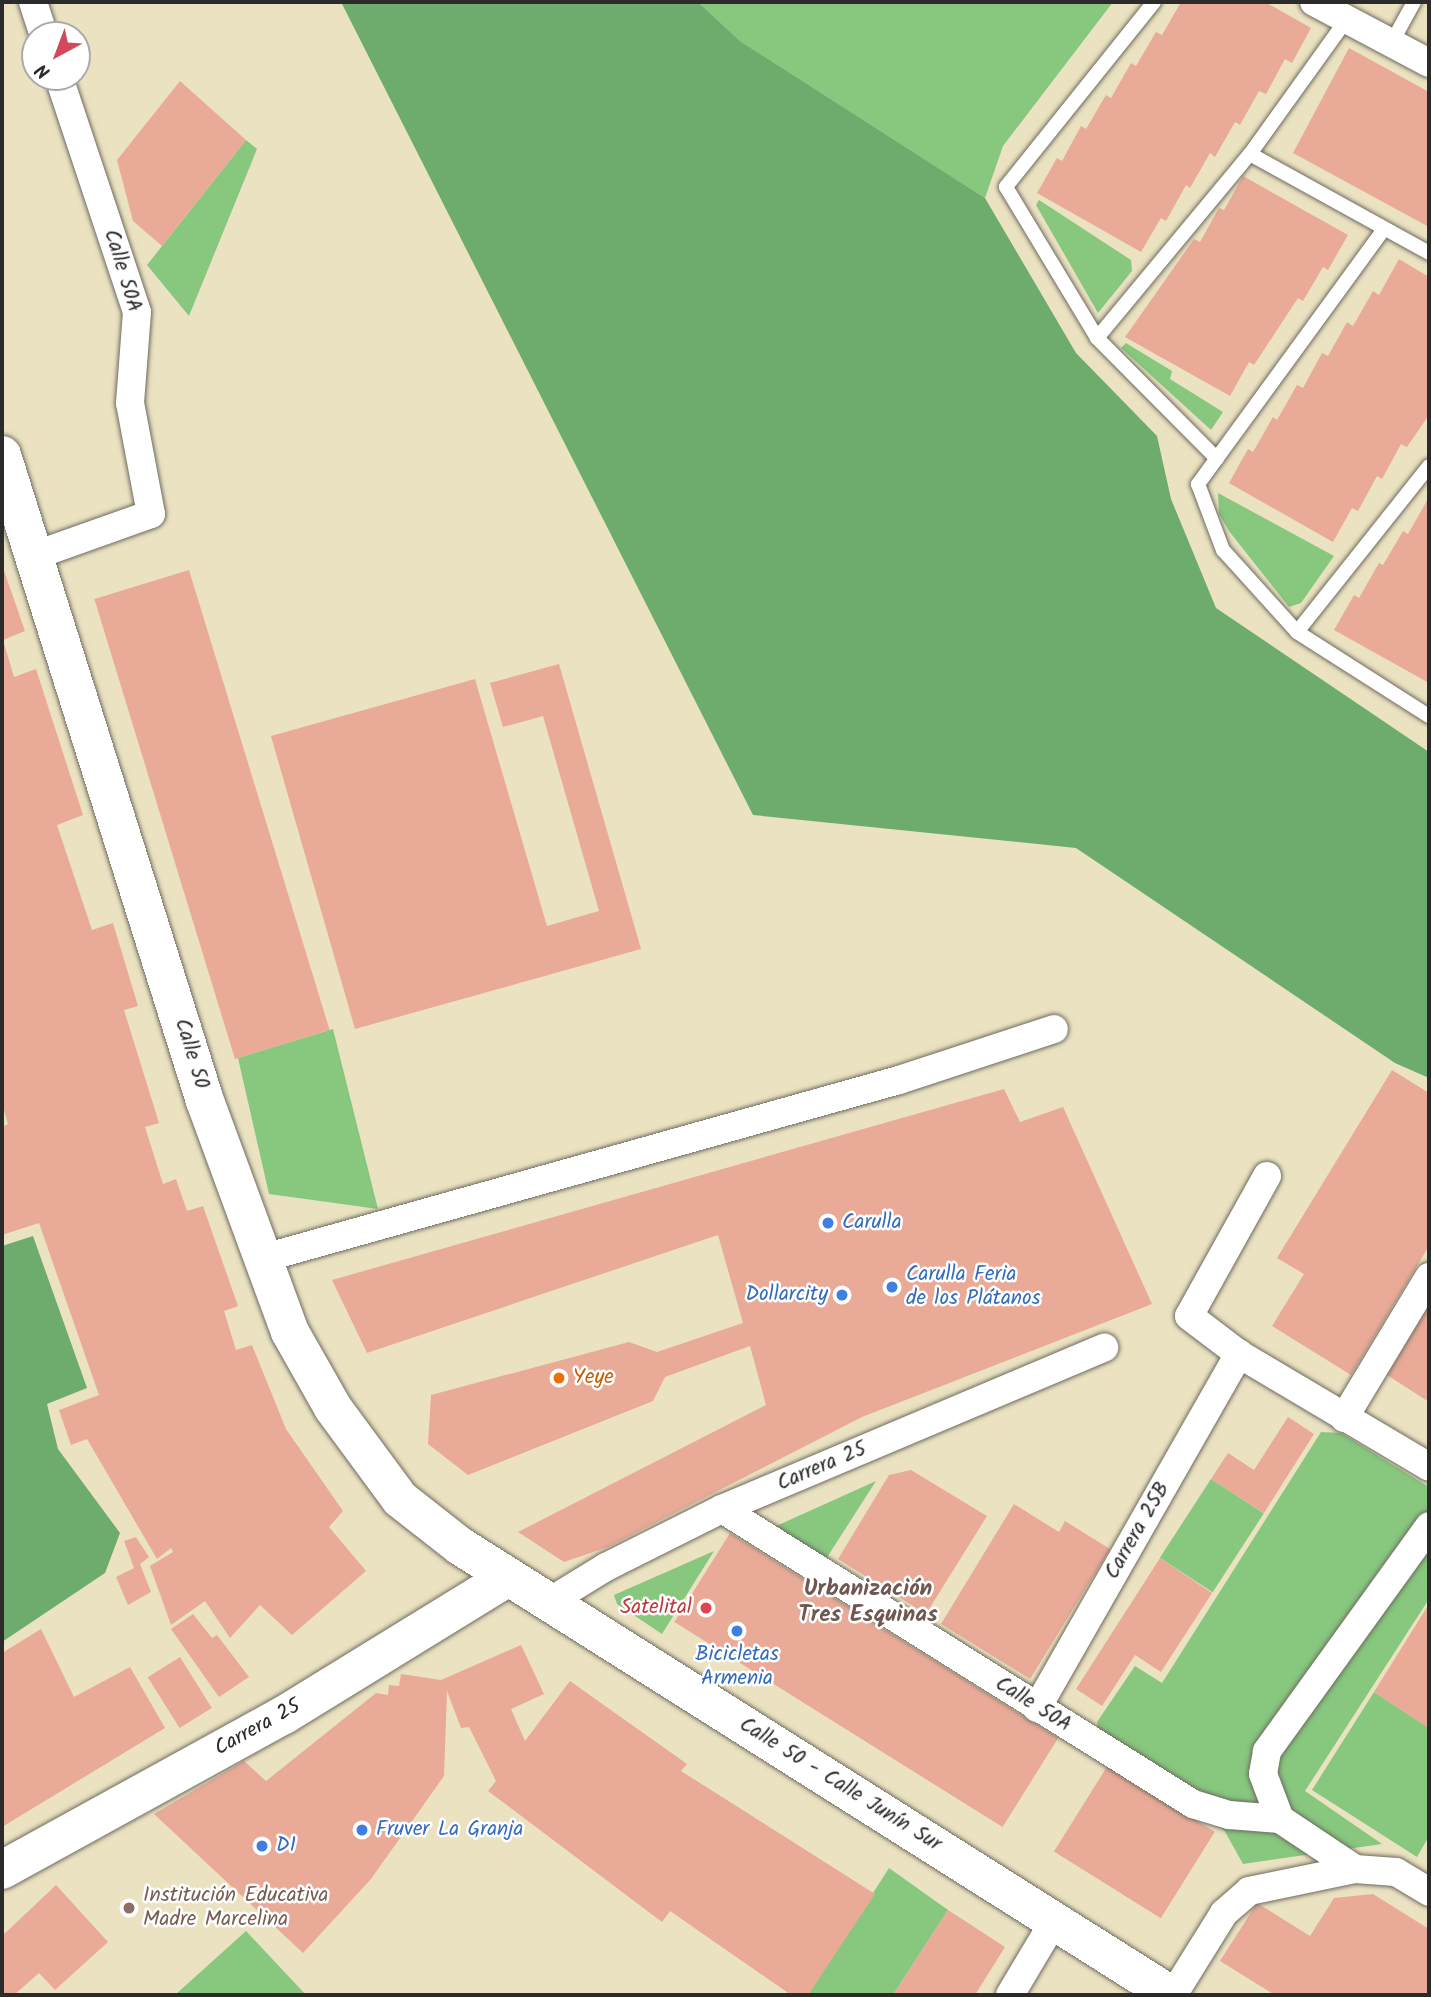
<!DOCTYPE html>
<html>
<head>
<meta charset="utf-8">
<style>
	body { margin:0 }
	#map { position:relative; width:1431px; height:1997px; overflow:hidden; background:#ebe2c1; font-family:Kalam,sans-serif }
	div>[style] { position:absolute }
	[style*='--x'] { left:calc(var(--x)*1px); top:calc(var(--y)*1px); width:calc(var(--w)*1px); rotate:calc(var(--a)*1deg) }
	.green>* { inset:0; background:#87c77e; transform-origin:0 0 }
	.forest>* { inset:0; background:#6dac6d }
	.building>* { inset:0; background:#e9ab98; transform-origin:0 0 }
	.roads { filter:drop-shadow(0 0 2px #6e6b60) drop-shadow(0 0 2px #6e6b60) }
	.lane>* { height:14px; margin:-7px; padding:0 7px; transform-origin:7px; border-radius:7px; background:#fff }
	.street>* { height:28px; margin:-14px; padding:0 14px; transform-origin:14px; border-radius:14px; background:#fff }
	.secondary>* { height:38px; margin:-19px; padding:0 19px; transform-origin:19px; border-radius:19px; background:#fff }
	.dots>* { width:19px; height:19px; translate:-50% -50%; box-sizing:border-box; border:4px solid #fff; border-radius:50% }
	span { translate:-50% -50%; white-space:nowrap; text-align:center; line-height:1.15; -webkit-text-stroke:5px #fff; paint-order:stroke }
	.street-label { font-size:21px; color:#2b2b2b }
	.shop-label { font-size:21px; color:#366cbe }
	.left { translate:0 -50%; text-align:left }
	.right { translate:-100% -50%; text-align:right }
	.food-label { font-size:21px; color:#c56008 }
	.health-label { font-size:21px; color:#be3a42 }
	.education-label { font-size:21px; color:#785e54 }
	.neighbourhood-label { font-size:23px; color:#6e5851; font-weight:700 }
	.frame { position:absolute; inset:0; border:4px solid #2b2b2b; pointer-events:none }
	.north { position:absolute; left:21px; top:21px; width:70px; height:70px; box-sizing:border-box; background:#fff; border:2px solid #aaa; border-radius:50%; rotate:221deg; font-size:19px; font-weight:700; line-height:28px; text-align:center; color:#2b2b2b }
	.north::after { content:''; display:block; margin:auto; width:24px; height:32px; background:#d1495b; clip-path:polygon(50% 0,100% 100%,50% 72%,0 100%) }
</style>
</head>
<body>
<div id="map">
	<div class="green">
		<i style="clip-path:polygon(698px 2px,1113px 2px,1003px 146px,985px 198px,740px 41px)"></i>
		<i style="clip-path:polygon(246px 140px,257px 149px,189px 316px,147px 265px)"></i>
		<i style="clip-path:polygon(1039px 200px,1131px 260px,1132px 271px,1098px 313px,1036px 205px)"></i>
		<i style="clip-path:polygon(1126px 343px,1172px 371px,1170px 379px,1223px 412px,1211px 430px,1121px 348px)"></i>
		<i style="clip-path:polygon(1218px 493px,1334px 556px,1301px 603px,1289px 607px,1229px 531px,1219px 514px)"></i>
		<i style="clip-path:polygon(333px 1029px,378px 1209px,269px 1194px,238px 1058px)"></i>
		<i style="clip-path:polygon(1321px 1432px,1341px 1433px,1429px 1487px,1429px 1599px,1305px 1791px,1382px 1844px,1243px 1864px,1224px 1830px,1102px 1751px,1097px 1722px,1135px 1666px,1162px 1683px)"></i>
		<i style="left:1211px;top:1479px;width:63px;height:94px;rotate:33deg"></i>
		<i style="clip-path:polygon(876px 1481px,824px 1562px,774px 1527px)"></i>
		<i style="clip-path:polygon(714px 1551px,662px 1634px,617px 1604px,614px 1595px)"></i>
		<i style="clip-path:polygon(1374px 1692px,1429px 1728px,1429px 1836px,1417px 1857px,1312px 1790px)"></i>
		<i style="clip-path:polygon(889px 1868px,948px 1910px,893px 1995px,808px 1995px)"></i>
		<i style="clip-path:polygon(246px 1931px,306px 1995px,175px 1995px)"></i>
	</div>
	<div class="forest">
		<i style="clip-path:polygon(341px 2px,698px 2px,740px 41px,985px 198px,1076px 353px,1157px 436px,1171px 499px,1216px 608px,1429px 752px,1429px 1078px,1395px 1063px,1076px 848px,753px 815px)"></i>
		<i style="clip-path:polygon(33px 1236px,87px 1388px,47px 1404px,58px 1449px,120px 1533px,105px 1573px,2px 1642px,2px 1246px)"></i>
	</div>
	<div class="building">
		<i style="clip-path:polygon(1181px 2px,1265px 2px,1311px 28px,1292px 63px,1285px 59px,1266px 94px,1259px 91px,1240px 125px,1235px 122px,1215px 157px,1210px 153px,1190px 188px,1186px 185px,1166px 221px,1161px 218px,1141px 252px,1037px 193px,1057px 158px,1062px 161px,1081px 126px,1086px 129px,1106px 95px,1111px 98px,1131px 63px,1136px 66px,1156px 32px,1162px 35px)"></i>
		<i style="clip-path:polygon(1349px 48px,1429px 92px,1429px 227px,1293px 153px)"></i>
		<i style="clip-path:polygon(180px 81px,246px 140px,162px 246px,133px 221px,117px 160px)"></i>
		<i style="clip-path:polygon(1243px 176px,1348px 235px,1328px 270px,1323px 267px,1303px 301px,1298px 298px,1254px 365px,1249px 362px,1230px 396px,1125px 337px,1194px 239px,1200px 242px,1219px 208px,1224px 210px)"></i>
		<i style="clip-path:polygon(1399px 259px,1429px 277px,1429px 415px,1407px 447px,1401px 444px,1382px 479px,1377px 476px,1358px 511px,1352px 508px,1333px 542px,1229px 483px,1248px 449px,1253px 452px,1273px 417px,1277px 420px,1297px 385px,1303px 388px,1322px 353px,1328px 356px,1347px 322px,1353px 326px,1373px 291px,1379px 295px)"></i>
		<i style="clip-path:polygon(1429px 497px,1429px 683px,1334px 630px,1354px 595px,1359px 598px,1379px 563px,1383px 565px,1403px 531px,1408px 534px)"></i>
		<i style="clip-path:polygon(2px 565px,25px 631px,3px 640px,14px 677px,36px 669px,83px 815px,57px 825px,92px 930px,113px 923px,138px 1006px,124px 1010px,159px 1123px,145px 1127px,163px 1184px,176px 1179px,187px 1211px,203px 1206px,238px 1306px,224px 1311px,236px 1350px,252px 1345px,286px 1429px,343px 1511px,329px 1527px,366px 1571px,292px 1635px,260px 1605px,230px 1638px,205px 1601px,171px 1625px,150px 1566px,173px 1552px,171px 1548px,157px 1559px,87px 1439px,71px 1445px,59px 1410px,99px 1395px,39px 1223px,2px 1235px,2px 1127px,8px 1124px,2px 1103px)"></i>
		<i style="left:189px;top:570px;width:481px;height:99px;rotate:73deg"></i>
		<i style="clip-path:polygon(559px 664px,641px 949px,355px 1029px,271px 736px,475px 679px,547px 926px,599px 911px,543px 716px,503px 727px,490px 683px)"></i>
		<i style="clip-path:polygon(1392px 1070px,1429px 1093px,1429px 1246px,1351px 1375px,1272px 1326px,1304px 1274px,1277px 1258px)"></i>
		<i style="clip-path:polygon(1004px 1089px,1020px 1122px,1063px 1107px,1152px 1304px,862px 1417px,608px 1547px,564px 1562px,518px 1532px,766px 1405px,750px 1346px,665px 1377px,653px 1401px,468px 1475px,428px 1444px,431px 1395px,629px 1342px,657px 1352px,743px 1323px,718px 1235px,367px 1353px,332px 1280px)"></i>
		<i style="clip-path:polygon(1429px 1305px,1429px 1402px,1387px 1375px)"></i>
		<i style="clip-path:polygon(1288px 1417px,1314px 1434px,1264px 1513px,1211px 1479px,1228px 1453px,1254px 1470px)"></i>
		<i style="clip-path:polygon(911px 1470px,987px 1516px,926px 1614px,838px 1559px,889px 1475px)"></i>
		<i style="clip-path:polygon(1014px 1504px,1059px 1532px,1065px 1521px,1110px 1549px,1030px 1679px,941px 1624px)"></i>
		<i style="left:730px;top:1533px;width:387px;height:105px;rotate:32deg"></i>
		<i style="clip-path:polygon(136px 1537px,149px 1557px,140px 1564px,151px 1592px,128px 1605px,116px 1577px,134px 1568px,124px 1541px)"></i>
		<i style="clip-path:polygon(1160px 1558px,1212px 1593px,1161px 1672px,1135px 1655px,1102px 1706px,1076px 1689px)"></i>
		<i style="clip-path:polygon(1429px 1604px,1429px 1728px,1374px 1692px)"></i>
		<i style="clip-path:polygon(193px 1614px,212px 1638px,217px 1635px,249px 1677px,219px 1697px,171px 1629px)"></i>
		<i style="clip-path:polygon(41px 1629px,74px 1697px,130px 1667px,165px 1728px,2px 1827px,2px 1653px)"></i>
		<i style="clip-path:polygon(521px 1645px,544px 1694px,511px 1709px,525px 1741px,570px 1681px,687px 1764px,681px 1771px,875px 1894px,808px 1995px,791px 1995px,670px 1911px,662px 1922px,488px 1791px,496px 1781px,469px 1727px,461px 1728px,447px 1691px,444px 1776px,371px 1879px,303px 1953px,154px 1814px,244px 1761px,266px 1781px,376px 1693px,388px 1695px,389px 1685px,399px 1686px,401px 1674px,441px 1680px)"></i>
		<i style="left:180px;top:1657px;width:60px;height:38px;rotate:58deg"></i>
		<i style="left:1108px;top:1765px;width:126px;height:102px;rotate:32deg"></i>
		<i style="clip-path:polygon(56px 1885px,108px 1942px,55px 1990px,39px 1973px,14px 1995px,2px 1995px,2px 1936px)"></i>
		<i style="clip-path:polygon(1373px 1894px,1429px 1929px,1429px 1995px,1275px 1995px,1220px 1961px,1257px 1903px,1310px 1936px,1334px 1898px)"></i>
		<i style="clip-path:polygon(948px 1910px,1005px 1947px,975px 1995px,893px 1995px)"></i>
	</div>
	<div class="roads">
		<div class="lane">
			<i style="--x:1154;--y:2;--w:237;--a:128.7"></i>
			<i style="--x:1006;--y:187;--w:176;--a:58.9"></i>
			<i style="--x:1097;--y:338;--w:170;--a:45.2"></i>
			<i style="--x:1391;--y:44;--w:48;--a:-61.3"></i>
			<i style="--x:1250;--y:154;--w:205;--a:28.9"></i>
			<i style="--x:1384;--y:229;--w:316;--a:126.1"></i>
			<i style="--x:1198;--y:484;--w:71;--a:69.3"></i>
			<i style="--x:1223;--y:550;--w:110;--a:47.9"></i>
			<i style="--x:1297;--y:632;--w:156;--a:32.5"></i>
			<i style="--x:1097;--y:338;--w:239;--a:-50.3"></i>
			<i style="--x:1250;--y:154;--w:166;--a:-54.3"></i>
			<i style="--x:1297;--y:632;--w:212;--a:-51.5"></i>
		</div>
		<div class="street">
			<i style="--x:33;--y:2;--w:35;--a:72"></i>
			<i style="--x:1314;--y:2;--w:130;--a:27.9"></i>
			<i style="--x:36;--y:555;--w:122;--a:-19.6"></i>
			<i style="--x:151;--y:514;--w:113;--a:-100.7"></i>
			<i style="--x:130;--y:403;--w:91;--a:-85.6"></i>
			<i style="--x:137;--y:312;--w:248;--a:-108.4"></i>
			<i style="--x:1267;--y:1176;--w:160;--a:119.1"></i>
			<i style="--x:1189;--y:1316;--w:63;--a:37.2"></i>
			<i style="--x:1239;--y:1354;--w:221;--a:30.7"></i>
			<i style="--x:264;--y:1258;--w:659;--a:-15.66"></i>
			<i style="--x:899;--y:1080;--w:163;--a:-18.2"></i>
			<i style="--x:1344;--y:1418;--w:165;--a:-58.9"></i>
			<i style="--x:722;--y:1509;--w:556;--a:32.06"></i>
			<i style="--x:1193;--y:1804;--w:38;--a:17"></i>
			<i style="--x:1229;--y:1815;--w:51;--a:4.5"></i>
			<i style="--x:1280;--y:1819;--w:90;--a:33.7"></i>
			<i style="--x:549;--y:1602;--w:67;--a:-31.6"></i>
			<i style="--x:606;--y:1567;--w:130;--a:-26.6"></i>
			<i style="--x:722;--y:1509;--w:415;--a:-22.9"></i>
			<i style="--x:1037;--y:1708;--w:408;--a:-60.3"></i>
			<i style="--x:1280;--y:1819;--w:48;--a:-110.7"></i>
			<i style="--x:1263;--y:1774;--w:23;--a:-80"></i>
			<i style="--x:1267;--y:1751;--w:277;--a:-54.2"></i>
			<i style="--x:1010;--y:1995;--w:84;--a:-59.2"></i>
			<i style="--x:1173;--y:1995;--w:97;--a:-58.1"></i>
			<i style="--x:1224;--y:1913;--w:33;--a:-41"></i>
			<i style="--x:1249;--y:1891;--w:108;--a:-11.7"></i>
			<i style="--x:1355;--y:1869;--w:41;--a:4.2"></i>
			<i style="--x:1396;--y:1872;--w:39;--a:31"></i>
		</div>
		<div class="secondary">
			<i style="--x:2;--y:455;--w:677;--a:72.56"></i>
			<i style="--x:205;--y:1101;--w:246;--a:69.8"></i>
			<i style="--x:290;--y:1332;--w:87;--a:60.5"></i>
			<i style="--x:333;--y:1408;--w:113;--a:53.6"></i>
			<i style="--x:400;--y:1499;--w:76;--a:38.1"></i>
			<i style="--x:460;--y:1546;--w:841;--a:32.27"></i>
			<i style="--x:2;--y:1870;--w:322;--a:-28.8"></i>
			<i style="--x:284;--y:1715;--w:263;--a:-31.6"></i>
		</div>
	</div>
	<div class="dots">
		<i style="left:828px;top:1223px;background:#3f7fe0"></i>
		<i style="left:892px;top:1287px;background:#3f7fe0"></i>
		<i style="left:842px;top:1295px;background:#3f7fe0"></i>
		<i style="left:559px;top:1378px;background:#e8710a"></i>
		<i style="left:706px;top:1608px;background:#e0444e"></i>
		<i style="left:737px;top:1631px;background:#3f7fe0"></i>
		<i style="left:362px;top:1830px;background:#3f7fe0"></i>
		<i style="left:262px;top:1846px;background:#3f7fe0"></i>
		<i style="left:129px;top:1908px;background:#8d6e63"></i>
	</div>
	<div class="street-label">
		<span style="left:122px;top:271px;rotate:73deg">Calle 50A</span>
		<span style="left:191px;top:1054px;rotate:73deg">Calle 50</span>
		<span style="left:822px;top:1467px;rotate:-23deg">Carrera 25</span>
		<span style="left:1138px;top:1531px;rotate:-60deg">Carrera 25B</span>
		<span style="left:1033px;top:1705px;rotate:32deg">Calle 50A</span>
		<span style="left:258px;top:1728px;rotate:-29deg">Carrera 25</span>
		<span style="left:840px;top:1785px;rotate:32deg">Calle 50 - Calle Junín Sur</span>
	</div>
	<div class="shop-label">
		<span class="left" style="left:842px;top:1223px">Carulla</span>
		<span class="left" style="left:906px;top:1287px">Carulla Feria<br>de los Plátanos</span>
		<span class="right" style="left:828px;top:1295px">Dollarcity</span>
		<span style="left:737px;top:1667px">Bicicletas<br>Armenia</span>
		<span class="left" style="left:376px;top:1830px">Fruver La Granja</span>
		<span class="left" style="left:276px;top:1846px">D1</span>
	</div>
	<div class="food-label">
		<span class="left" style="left:573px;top:1378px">Yeye</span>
	</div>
	<div class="health-label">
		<span class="right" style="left:692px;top:1608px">Satelital</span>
	</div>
	<div class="education-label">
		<span class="left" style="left:143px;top:1908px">Institución Educativa<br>Madre Marcelina</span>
	</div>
	<div class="neighbourhood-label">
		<span style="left:868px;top:1602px">Urbanización<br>Tres Esquinas</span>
	</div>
	<div class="frame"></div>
	<div class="north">N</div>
</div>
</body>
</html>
